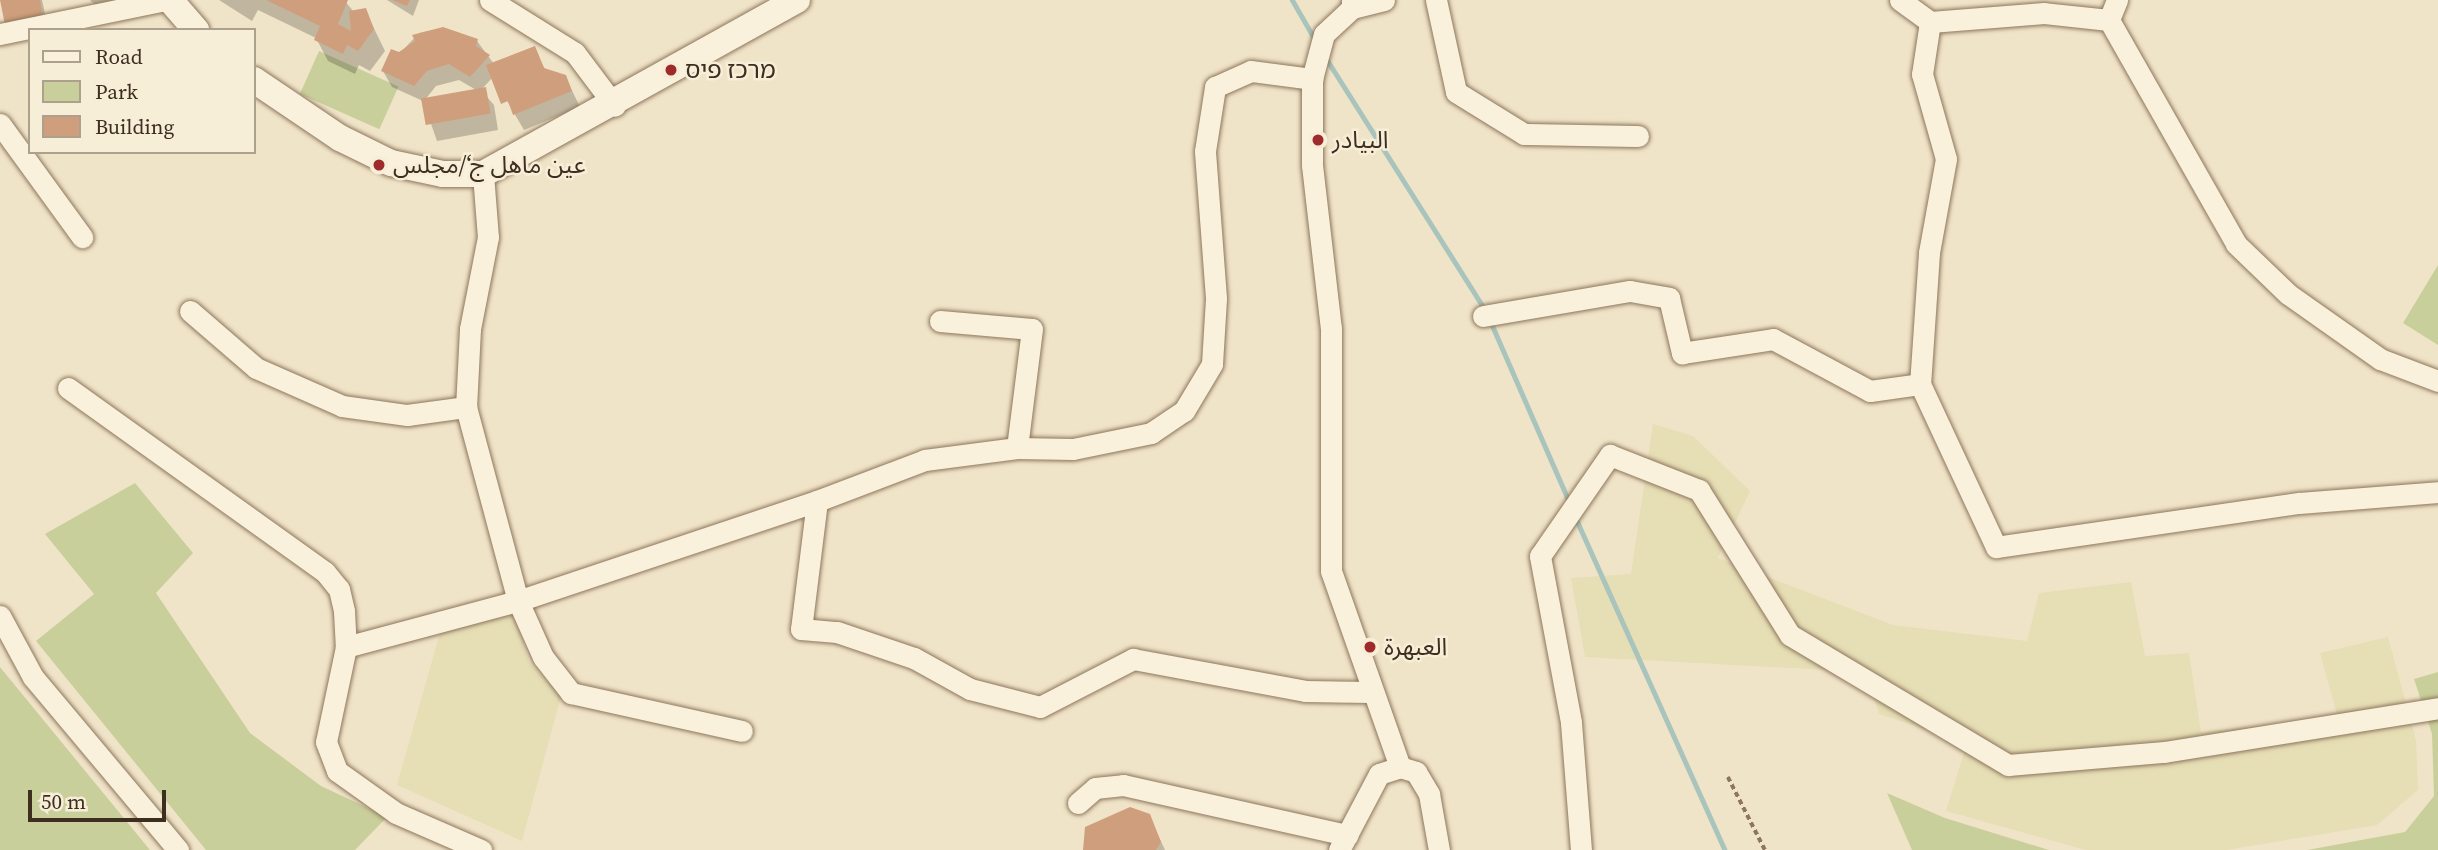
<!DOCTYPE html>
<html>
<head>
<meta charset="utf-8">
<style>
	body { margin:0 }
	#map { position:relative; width:2438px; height:850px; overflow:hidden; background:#f0e4c8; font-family:"Source Serif 4","Noto Sans Arabic","Noto Sans Hebrew",serif }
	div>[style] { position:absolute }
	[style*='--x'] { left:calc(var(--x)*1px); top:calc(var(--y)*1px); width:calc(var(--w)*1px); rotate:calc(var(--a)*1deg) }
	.farmland>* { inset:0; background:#e6deb5 }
	.green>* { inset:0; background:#c9cf9b; transform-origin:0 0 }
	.shadow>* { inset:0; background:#0003 }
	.stream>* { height:5px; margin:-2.5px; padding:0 2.5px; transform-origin:2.5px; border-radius:2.5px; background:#a9c4bc }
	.building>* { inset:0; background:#cf9f7d; transform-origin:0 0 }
	.path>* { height:3.5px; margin-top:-1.75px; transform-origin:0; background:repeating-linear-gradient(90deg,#8d765c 0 5px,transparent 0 8.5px) }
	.roads { filter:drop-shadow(0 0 2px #8d765c) drop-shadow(0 0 2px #8d765c) }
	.minor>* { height:21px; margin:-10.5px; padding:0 10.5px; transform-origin:10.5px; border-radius:10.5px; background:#faf1dc }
	.tertiary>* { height:26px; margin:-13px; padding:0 13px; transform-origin:13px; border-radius:13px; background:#faf1dc }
	.dots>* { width:19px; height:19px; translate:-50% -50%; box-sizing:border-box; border:4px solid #f7eed8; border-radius:50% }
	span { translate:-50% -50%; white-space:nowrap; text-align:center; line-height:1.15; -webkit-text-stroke:5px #f7eed8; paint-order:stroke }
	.poi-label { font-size:24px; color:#3d2e20 }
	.left { translate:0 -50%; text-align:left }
	.legend { position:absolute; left:28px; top:28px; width:228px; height:126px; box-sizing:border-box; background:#f7eed8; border:2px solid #ada18e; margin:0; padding:9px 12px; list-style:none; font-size:21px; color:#3d2e20 }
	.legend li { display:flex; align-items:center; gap:14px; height:35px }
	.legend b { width:35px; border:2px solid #ada18e }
	.scale { position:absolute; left:28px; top:790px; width:138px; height:32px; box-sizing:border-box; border:4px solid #3d2e20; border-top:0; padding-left:9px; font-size:21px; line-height:24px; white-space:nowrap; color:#3d2e20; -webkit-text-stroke:5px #f7eed8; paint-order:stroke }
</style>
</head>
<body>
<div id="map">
	<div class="farmland">
		<i style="clip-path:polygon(1653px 424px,1693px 436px,1750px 491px,1718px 558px,1893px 625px,2027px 641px,2039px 593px,2131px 582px,2145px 656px,2189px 653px,2201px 732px,2338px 718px,2320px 653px,2388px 637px,2416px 740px,2418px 790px,2377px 825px,2226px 850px,2086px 850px,1946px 811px,1967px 743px,1879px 714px,1866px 672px,1585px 657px,1571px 578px,1631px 574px)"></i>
		<i style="clip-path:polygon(514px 613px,529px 662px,561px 696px,522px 841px,397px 785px,441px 629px)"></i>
	</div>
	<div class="green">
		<i style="left:319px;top:51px;width:87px;height:47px;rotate:24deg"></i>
		<i style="clip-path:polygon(2438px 265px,2438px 345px,2403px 323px)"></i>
		<i style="clip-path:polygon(135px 483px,193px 553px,156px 593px,250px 733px,321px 786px,387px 817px,355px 850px,206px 850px,36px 641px,94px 594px,45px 534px)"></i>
		<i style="clip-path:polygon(0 667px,150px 850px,0 850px)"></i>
		<i style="clip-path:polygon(2438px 672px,2438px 850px,2307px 850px,2405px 832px,2434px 796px,2432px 734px,2414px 679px)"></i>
		<i style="clip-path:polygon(1887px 793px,1945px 818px,2049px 850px,1912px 850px)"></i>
	</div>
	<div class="shadow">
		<i style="clip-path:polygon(2px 0,42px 0,48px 27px)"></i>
		<i style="clip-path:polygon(90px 0,131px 0,109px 19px)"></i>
		<i style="clip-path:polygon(219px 0,344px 0,354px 12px,365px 10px,385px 51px,370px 71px,359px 65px,355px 74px,328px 61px,316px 38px,258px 10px,252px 21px)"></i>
		<i style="clip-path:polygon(387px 0,419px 0,413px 16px)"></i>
		<i style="clip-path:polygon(evenodd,443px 28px,477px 41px,494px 64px,534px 48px,546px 71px,565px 76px,580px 107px,524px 130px,493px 77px,481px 90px,494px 105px,498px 130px,437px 141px,423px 101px,392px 87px,383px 71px,419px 33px,443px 28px,459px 80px,478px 91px,424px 101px,436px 86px,459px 80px)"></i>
		<i style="clip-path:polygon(1149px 816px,1165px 850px,1085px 850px)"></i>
	</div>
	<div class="stream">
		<i style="--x:1292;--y:0;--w:46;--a:60.1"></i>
		<i style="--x:1325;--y:57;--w:302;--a:57.7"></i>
		<i style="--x:1490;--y:321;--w:200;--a:66.4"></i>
		<i style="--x:1575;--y:517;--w:365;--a:65.8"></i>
	</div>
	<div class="building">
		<i style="clip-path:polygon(0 0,40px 0,43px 17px,5px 25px)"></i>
		<i style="clip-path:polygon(266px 0,348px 0,338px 24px,351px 31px,349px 11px,366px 8px,374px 29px,358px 51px,347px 45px,343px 54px,314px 40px,320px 26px)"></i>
		<i style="clip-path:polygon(392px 0,410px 0,407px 6px)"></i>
		<i style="clip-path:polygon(443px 27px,478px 39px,476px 46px,490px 55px,470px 77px,449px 64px,427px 71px,414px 86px,381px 71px,391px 49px,399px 52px,415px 41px,412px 35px)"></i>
		<i style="clip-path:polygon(535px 46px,544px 68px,566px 75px,572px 91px,513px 115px,508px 101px,501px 104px,486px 65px)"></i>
		<i style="left:486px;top:87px;width:27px;height:66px;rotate:80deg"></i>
		<i style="clip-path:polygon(1130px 807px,1150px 814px,1161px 842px,1156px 850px,1083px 850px,1085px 827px)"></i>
	</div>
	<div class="path">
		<i style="--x:1728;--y:777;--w:82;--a:63.1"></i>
	</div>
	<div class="roads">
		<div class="minor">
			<i style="--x:490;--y:0;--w:100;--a:31.9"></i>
			<i style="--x:575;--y:53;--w:66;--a:53"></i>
			<i style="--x:1352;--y:0;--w:8;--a:90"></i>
			<i style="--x:1352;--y:8;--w:38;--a:137"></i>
			<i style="--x:1324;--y:34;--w:47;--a:104.9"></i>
			<i style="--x:1312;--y:79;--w:86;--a:90"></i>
			<i style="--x:1312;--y:165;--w:164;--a:83.4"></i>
			<i style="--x:1331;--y:328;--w:243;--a:90"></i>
			<i style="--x:1331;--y:571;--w:208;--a:70.6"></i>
			<i style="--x:1400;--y:767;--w:17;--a:17"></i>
			<i style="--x:1416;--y:772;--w:26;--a:59"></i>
			<i style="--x:1429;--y:794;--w:57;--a:79.9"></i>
			<i style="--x:1436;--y:0;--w:94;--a:77.7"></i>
			<i style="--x:1456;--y:92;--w:80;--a:31.7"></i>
			<i style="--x:1524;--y:134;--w:114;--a:1"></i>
			<i style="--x:1900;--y:0;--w:37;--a:36"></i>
			<i style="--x:2117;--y:0;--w:22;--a:112"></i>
			<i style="--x:2109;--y:20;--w:257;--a:60.4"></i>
			<i style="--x:2236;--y:244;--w:72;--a:43.9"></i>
			<i style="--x:2288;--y:294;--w:113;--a:35.2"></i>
			<i style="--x:2380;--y:359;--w:62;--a:20.8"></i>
			<i style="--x:1352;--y:8;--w:33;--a:-14"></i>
			<i style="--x:2109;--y:20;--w:65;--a:-173.9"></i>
			<i style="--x:2044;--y:13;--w:114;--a:175.5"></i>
			<i style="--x:1930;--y:22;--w:53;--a:98.7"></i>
			<i style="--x:1922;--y:74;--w:88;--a:74.2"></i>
			<i style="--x:1946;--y:159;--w:96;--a:100.3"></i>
			<i style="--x:1929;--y:253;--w:131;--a:93.9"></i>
			<i style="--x:1920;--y:384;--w:180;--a:65"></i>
			<i style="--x:1996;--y:547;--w:306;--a:-8.3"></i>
			<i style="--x:2299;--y:503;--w:139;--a:-4.5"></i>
			<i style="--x:0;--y:34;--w:169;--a:-11.6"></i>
			<i style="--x:0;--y:124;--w:140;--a:54"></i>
			<i style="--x:483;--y:174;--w:63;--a:85.5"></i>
			<i style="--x:488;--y:237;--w:94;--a:101.1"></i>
			<i style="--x:470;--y:329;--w:78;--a:92.9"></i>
			<i style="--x:466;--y:407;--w:201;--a:75"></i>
			<i style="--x:518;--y:601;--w:61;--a:65.9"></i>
			<i style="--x:543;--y:657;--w:46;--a:52.1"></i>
			<i style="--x:571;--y:693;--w:175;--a:12.5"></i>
			<i style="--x:190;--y:311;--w:87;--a:40.8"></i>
			<i style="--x:256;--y:368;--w:94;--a:23.8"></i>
			<i style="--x:342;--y:406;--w:66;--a:7.9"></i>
			<i style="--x:407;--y:415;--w:60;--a:-7.7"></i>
			<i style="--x:1483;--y:316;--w:149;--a:-9.7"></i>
			<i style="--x:1630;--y:291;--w:40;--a:10"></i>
			<i style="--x:1669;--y:298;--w:57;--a:76.7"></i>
			<i style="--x:1682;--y:353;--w:92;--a:-8.7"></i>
			<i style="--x:1773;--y:339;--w:110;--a:28.2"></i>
			<i style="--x:1870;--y:391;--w:50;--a:-8"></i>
			<i style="--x:940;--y:321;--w:92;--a:5"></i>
			<i style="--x:1032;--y:329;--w:120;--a:97.2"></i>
			<i style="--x:1017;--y:448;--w:56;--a:1"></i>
			<i style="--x:1073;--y:449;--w:80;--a:-11.6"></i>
			<i style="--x:1151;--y:433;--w:40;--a:-34"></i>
			<i style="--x:1184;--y:411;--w:55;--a:-59.2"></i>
			<i style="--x:1212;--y:364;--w:66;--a:-86.5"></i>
			<i style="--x:1216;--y:298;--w:147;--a:-94.3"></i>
			<i style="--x:1205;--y:151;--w:65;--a:-81.1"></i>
			<i style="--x:1215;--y:87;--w:39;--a:-24"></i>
			<i style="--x:1251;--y:71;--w:62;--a:7.5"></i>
			<i style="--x:68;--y:388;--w:316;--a:35.6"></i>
			<i style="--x:325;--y:572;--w:22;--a:51"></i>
			<i style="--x:339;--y:589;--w:23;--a:77"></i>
			<i style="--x:344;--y:611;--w:36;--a:87"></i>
			<i style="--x:346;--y:647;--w:97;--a:101.9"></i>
			<i style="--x:326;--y:742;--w:31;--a:69"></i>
			<i style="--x:337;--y:771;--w:72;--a:35.4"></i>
			<i style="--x:396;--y:813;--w:93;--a:23.5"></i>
			<i style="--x:1017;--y:448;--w:93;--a:172.6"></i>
			<i style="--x:925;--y:460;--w:116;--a:159.2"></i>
			<i style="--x:817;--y:501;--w:129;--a:97.1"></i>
			<i style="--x:801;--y:629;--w:36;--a:5"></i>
			<i style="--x:837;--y:632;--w:81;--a:18.7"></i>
			<i style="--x:914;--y:658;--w:64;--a:29"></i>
			<i style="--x:970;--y:689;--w:72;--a:14.4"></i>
			<i style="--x:1040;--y:707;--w:105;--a:-27.3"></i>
			<i style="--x:1133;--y:659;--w:175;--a:10.5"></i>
			<i style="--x:1305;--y:691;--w:67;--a:0.9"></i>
			<i style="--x:0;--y:616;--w:69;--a:61.6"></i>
			<i style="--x:33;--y:677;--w:226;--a:50"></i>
			<i style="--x:346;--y:647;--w:178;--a:-15"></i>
			<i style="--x:518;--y:601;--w:315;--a:-18.5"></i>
			<i style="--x:1078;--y:803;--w:23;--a:-41"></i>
			<i style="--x:1095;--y:788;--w:28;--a:-6"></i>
			<i style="--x:1123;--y:785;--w:230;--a:12.6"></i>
			<i style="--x:1339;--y:850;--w:86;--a:-62.2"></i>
			<i style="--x:1379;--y:774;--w:22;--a:-18"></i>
			<i style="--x:1581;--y:850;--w:128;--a:-94.5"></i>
			<i style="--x:1571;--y:722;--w:169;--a:-100.6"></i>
			<i style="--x:1540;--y:556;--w:123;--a:-55.3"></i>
			<i style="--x:1610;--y:455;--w:96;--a:21.5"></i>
			<i style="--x:1699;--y:490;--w:171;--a:57.9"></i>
			<i style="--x:1790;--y:635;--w:254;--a:30.8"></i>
			<i style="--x:2008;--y:765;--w:157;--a:-4.8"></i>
			<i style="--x:2164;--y:752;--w:278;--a:-9.1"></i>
		</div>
		<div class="tertiary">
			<i style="--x:170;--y:0;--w:40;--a:49"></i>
			<i style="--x:254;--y:80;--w:104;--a:34"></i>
			<i style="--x:340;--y:138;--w:57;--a:26.1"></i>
			<i style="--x:391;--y:163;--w:53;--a:11.9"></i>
			<i style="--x:443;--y:174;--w:40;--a:0"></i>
			<i style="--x:483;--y:174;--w:359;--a:-29"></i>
		</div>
	</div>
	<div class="dots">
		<i style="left:671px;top:70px;background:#9e2a2b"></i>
		<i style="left:1318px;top:140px;background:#9e2a2b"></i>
		<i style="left:379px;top:165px;background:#9e2a2b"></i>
		<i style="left:1370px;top:647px;background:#9e2a2b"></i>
	</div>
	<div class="poi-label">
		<span class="left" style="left:685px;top:70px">מרכז פיס</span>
		<span class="left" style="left:1332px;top:140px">البيادر</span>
		<span class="left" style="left:393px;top:165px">عين ماهل ج‘/مجلس</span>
		<span class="left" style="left:1384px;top:647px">العبهرة</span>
	</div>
	<ul class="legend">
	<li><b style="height:9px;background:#faf1dc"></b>Road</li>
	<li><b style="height:19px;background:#c9cf9b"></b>Park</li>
	<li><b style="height:19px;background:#cf9f7d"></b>Building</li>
	</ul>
	<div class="scale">50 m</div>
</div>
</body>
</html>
